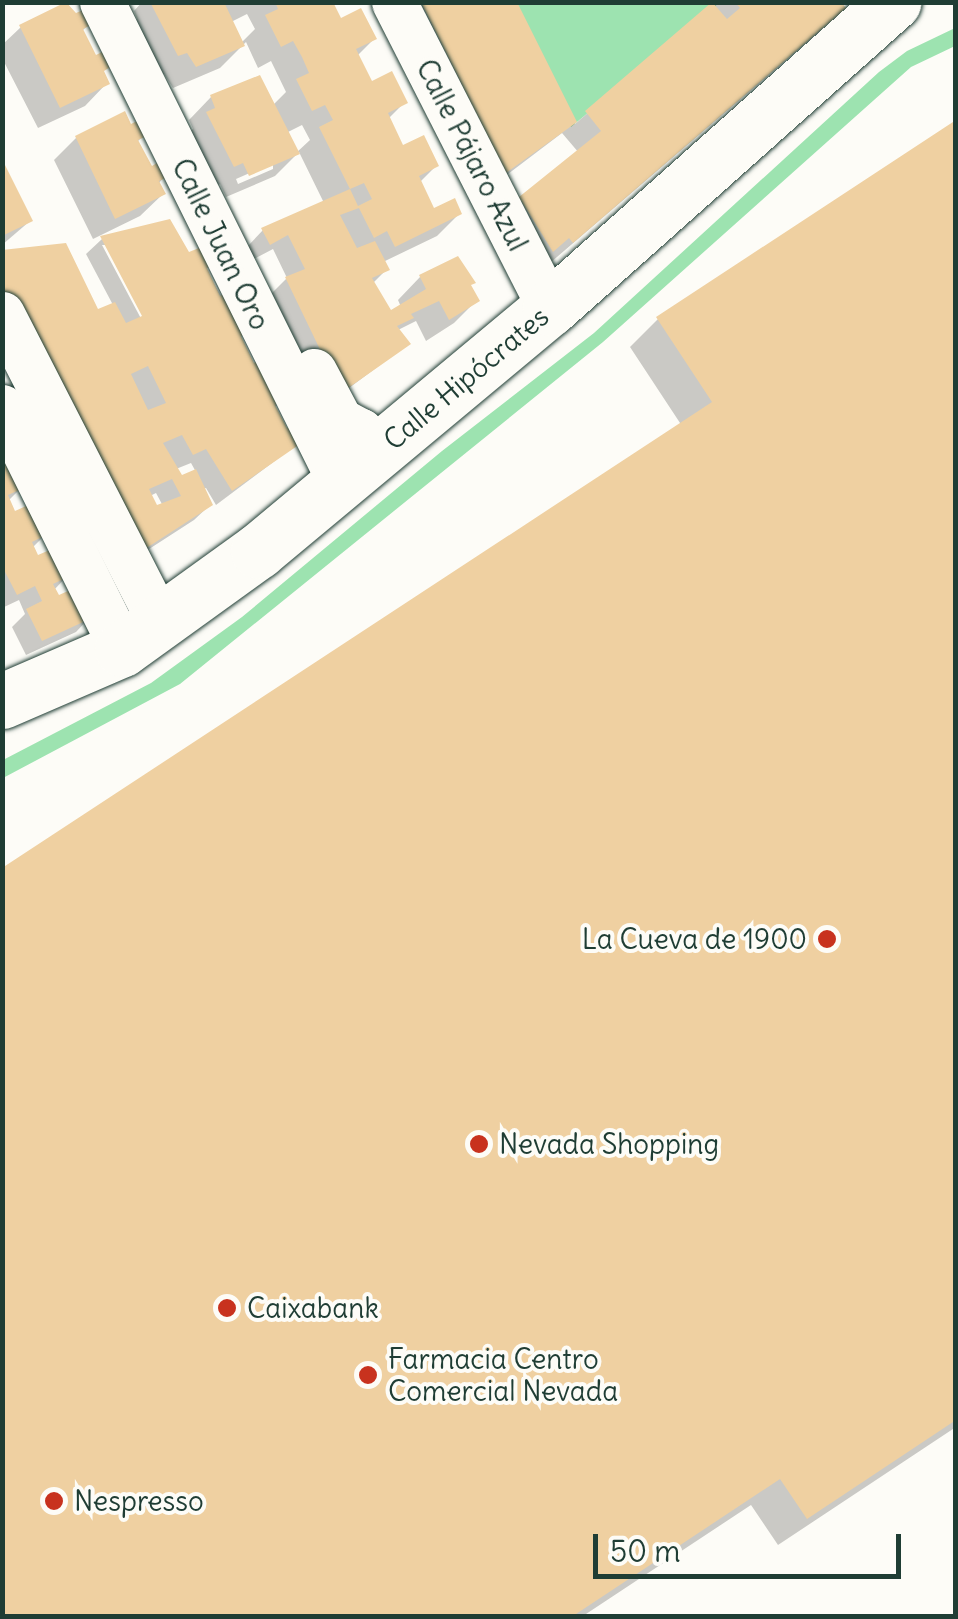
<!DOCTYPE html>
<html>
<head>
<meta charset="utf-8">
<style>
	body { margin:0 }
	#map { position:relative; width:958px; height:1619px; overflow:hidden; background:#fdfcf7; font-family:Delius,sans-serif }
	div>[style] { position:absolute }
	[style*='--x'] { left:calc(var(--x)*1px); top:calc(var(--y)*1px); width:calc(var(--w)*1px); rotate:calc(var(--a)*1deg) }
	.green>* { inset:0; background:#9de3b0 }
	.shadow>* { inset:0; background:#0003 }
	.building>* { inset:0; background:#efd0a1 }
	.roads { filter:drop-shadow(0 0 2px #1f3d34) drop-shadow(0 0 2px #1f3d34) }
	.minor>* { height:45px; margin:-22.5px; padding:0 22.5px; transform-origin:22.5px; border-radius:22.5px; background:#fdfcf7 }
	.tertiary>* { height:55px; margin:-27.5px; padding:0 27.5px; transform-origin:27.5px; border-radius:27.5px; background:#fdfcf7 }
	.dots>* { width:28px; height:28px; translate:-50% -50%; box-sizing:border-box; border:5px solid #fdfcf7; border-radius:50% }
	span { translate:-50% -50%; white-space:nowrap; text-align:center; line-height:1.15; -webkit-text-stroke:8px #fdfcf7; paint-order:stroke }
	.street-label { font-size:28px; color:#1f3d34 }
	.poi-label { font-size:28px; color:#1f3d34 }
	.right { translate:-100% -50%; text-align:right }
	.left { translate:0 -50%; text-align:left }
	.frame { position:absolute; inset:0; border:5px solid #1f3d34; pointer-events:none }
	.scale { position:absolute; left:593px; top:1534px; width:308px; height:45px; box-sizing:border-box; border:5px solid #1f3d34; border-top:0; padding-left:12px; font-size:30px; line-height:35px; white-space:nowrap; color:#1f3d34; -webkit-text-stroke:8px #fdfcf7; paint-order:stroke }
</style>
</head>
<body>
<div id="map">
	<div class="green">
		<i style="clip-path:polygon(509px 3px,719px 3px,571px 127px)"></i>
		<i style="clip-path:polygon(955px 28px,955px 46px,911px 67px,603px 342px,180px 684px,3px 778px,3px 760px,151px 683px,242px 617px,442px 451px,594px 333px,879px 72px,907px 51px)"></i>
	</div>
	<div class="shadow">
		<i style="clip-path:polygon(evenodd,142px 2px,331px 2px,340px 21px,374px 39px,357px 56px,371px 84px,405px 102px,388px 119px,402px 148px,436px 166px,419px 183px,433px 212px,459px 214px,437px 236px,383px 262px,387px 269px,373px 283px,390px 313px,401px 307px,398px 300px,420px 277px,457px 259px,476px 301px,454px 323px,426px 341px,416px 321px,398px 330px,408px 344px,325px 406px,271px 294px,287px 278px,273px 249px,254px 259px,248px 246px,263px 230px,324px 203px,299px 152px,275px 176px,226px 197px,220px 184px,211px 188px,185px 136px,193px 129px,189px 120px,211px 97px,272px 106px,286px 92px,271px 61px,258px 68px,246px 42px,220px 68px,173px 88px,164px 74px,155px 77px,129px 27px,137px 19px,134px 11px,142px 2px,247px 14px,255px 29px,241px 43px,231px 22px,247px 14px,142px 2px,302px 125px,310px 140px,296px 153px,286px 133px,302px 125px,142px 2px,273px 163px,273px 169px,238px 184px,236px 179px,273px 163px)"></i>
		<i style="clip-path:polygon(387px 2px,515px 2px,575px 124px,718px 2px,838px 2px,821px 30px,550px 263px,498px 221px,579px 153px,562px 133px,483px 193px)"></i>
		<i style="clip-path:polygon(68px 4px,75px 16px,88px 25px,82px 31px,107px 83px,85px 106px,38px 128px,2px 58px,2px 45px,21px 27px)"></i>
		<i style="clip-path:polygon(956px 123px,956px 1427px,778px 1545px,751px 1505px,583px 1616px,2px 1616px,2px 871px,682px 426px,630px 347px,658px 319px)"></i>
		<i style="clip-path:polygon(130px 127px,144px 135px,137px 142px,150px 169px,165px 176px,158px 184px,163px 194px,140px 216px,93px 239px,54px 160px,76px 138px)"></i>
		<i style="clip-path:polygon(2px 165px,30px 221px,2px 245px)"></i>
		<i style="clip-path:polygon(evenodd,102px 239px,188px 255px,205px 270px,245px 333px,240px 338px,253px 367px,280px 402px,274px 408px,286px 431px,300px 442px,216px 505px,206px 488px,203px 489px,210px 505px,194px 520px,112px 573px,97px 312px,113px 305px,86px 254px,102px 239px,102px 245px,108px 245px,150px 326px,146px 328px,102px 245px,102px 239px,191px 463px,196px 472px,181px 478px,176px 469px,191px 463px,102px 239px,156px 493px,163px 506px,156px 508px,150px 496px,156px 493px)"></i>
		<i style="clip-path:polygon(2px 460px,23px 486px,8px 501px,14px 514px,47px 533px,32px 548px,37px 558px,69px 574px,54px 590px,58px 599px,91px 616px,76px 632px,26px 655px,12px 627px,25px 614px,19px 600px,2px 608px)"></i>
	</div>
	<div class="building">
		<i style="clip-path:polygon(66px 2px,76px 13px,83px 10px,91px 25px,83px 29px,96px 55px,104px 51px,112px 66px,104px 71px,110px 84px,60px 108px,19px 25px)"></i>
		<i style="clip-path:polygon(150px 2px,224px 2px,245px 46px,196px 67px,187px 53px,178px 56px)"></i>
		<i style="clip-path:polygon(evenodd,275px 2px,333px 2px,341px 18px,361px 8px,377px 39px,356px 49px,372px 81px,392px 71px,408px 103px,388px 113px,403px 145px,424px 135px,439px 166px,419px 176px,434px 208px,455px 198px,462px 214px,395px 247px,387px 231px,374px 238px,359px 208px,340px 215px,357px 248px,375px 241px,390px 270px,372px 278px,391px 310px,426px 289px,419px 275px,458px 256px,476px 283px,471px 285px,480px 301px,449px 320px,439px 301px,411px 314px,414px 318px,397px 326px,411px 344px,341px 393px,285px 277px,305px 269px,288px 235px,270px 245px,261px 228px,350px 189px,319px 127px,333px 120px,325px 105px,312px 111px,296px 79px,309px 73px,302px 57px,293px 41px,281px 47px,265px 15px,278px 9px,275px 2px,364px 183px,372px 199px,358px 206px,350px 189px,364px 183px)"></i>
		<i style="clip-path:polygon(421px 2px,517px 2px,577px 122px,506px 173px)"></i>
		<i style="clip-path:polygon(712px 2px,727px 19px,740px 8px,735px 2px,841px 2px,846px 8px,573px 243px,569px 238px,553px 252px,519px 197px,601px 131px,585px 111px)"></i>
		<i style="clip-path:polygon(260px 75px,300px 154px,249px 176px,243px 163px,234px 167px,206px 112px,215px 108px,210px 95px)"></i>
		<i style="clip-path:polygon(125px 111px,131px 124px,139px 120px,147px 136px,138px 140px,152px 166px,160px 161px,168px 177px,159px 181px,166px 194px,115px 219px,75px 136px)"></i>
		<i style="clip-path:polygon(956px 120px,956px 1420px,807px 1519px,780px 1479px,573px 1616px,2px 1616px,2px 868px,712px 402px,656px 317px)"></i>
		<i style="clip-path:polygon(2px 159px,33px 221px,2px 236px)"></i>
		<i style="clip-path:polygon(evenodd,170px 219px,189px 252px,204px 246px,213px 266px,207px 268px,220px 296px,226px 292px,248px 334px,241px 336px,254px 363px,261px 359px,283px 402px,275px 405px,287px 428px,294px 425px,303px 442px,232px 491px,206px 449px,193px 455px,182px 435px,163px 443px,182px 475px,196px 469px,213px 505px,128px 560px,2px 291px,2px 250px,66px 243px,98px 309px,115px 302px,126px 323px,142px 316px,100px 236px,170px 219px,148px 366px,166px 403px,148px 410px,131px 374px,148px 366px,170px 219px,172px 479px,181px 496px,157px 505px,149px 489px,172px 479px)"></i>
		<i style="clip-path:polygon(2px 457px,26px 487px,8px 495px,15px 511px,35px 502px,50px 533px,32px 542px,38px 555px,59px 546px,72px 575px,53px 584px,59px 595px,79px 586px,94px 617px,42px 641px,26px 609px,42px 601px,35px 586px,17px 595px,2px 566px)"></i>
	</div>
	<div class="roads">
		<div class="minor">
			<i style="--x:102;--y:2;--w:538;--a:63.63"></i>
			<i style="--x:394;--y:2;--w:343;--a:63"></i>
			<i style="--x:2;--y:314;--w:347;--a:62.9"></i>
			<i style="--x:314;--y:371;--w:55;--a:62"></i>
			<i style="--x:340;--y:420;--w:24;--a:28"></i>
			<i style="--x:361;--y:431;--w:29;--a:65"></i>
			<i style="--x:2;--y:407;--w:270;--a:63.6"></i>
		</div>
		<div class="tertiary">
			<i style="--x:2;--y:701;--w:131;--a:-23.4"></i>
			<i style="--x:122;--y:649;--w:168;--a:-35.8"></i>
			<i style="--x:258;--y:551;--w:380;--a:-39.8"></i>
			<i style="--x:550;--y:308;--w:460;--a:-41.7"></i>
		</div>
	</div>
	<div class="dots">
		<i style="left:827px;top:939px;background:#c8321e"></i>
		<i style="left:479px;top:1144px;background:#c8321e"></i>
		<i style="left:227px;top:1308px;background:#c8321e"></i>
		<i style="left:368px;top:1375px;background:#c8321e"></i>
		<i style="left:54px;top:1501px;background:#c8321e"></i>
	</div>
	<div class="street-label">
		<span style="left:472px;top:155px;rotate:63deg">Calle Pájaro Azul</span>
		<span style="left:221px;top:244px;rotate:64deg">Calle Juan Oro</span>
		<span style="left:466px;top:378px;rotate:-40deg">Calle Hipócrates</span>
	</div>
	<div class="poi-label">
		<span class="right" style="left:807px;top:939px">La Cueva de 1900</span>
		<span class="left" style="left:499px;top:1144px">Nevada Shopping</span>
		<span class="left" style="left:247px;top:1308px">Caixabank</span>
		<span class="left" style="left:388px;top:1375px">Farmacia Centro<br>Comercial Nevada</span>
		<span class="left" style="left:74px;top:1501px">Nespresso</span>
	</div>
	<div class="frame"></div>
	<div class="scale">50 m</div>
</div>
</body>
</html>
